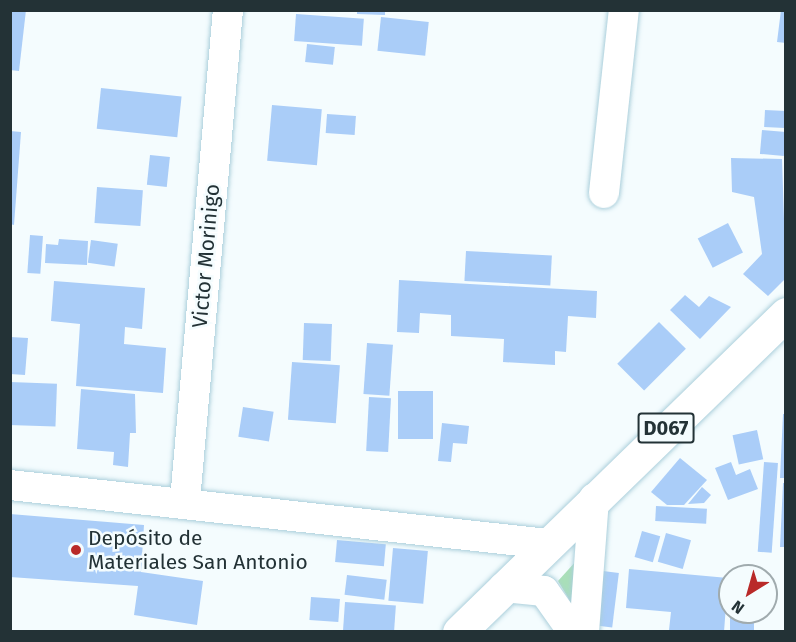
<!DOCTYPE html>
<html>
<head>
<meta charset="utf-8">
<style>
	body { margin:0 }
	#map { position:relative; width:796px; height:642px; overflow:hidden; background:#f4fcfe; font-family:"Fira Sans",sans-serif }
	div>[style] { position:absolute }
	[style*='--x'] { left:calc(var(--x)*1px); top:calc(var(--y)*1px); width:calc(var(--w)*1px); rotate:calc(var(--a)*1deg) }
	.green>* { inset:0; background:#a9dfb9 }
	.building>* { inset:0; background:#aacdf8; transform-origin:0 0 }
	.roads { filter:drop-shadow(0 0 2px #abcfdb) drop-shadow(0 0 2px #abcfdb) }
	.minor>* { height:30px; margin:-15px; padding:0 15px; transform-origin:15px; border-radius:15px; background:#fff }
	.major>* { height:33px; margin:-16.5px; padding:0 16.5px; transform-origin:16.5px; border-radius:16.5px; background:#fff }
	.dots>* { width:16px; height:16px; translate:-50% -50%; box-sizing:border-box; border:3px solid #f4fcfe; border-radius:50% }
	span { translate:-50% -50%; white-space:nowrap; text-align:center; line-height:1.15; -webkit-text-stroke:5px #f4fcfe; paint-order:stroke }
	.shield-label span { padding:2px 4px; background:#f4fcfe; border:2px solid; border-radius:4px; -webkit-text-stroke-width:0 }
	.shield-label { font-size:20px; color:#233236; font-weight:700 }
	.street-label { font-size:21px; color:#233236 }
	.poi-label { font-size:21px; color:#233236 }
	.left { translate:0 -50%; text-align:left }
	.frame { position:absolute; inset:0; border:12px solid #233236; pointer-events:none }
	.north { position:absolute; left:718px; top:564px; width:60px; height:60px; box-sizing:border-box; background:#f4fcfe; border:2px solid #a0abae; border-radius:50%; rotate:217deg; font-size:16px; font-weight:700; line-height:24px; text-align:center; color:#233236 }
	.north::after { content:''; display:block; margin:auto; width:21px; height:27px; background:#b92a29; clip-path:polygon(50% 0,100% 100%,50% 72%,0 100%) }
</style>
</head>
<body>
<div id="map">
	<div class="green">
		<i style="clip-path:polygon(577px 560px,572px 604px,558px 581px)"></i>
	</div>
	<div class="building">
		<i style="clip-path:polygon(10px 10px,26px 10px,19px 71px,10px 70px)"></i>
		<i style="clip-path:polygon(357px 10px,385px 10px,385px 15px,357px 14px)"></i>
		<i style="clip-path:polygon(781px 10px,786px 10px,786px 43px,777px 42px)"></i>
		<i style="left:296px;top:14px;width:68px;height:27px;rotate:4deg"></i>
		<i style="left:381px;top:17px;width:48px;height:34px;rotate:6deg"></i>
		<i style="left:307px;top:44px;width:28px;height:18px;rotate:6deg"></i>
		<i style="left:101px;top:88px;width:81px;height:41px;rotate:6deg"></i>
		<i style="left:272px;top:105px;width:50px;height:56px;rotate:5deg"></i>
		<i style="left:765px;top:110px;width:21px;height:17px;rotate:3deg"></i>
		<i style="left:327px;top:114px;width:29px;height:19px;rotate:4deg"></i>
		<i style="left:762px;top:130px;width:24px;height:24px;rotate:5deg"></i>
		<i style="clip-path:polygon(10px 131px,21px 132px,14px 225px,10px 224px)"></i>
		<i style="left:150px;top:155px;width:20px;height:30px;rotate:6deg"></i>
		<i style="clip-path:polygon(731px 158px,782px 159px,786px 278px,768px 296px,743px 274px,762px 254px,754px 197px,732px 192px)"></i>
		<i style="left:97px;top:187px;width:46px;height:36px;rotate:4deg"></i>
		<i style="left:728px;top:223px;width:33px;height:34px;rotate:63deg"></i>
		<i style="left:30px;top:235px;width:13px;height:38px;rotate:4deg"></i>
		<i style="clip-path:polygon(59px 239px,88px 241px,87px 265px,45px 263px,46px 244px,58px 245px)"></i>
		<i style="left:91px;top:240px;width:27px;height:23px;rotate:8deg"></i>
		<i style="left:466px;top:251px;width:86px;height:30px;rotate:3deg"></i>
		<i style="clip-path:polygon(399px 280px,597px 291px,596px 318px,568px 316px,566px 352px,555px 351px,555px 365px,503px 362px,504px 339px,451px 336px,451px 315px,420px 313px,419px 333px,397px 332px)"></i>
		<i style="clip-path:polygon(54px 281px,145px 288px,142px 329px,125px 327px,124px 344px,166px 348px,163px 393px,76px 386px,80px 324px,51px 321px)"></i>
		<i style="clip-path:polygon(685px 295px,699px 307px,709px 296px,731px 307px,700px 339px,670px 310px)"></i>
		<i style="left:659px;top:322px;width:38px;height:59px;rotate:45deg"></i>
		<i style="left:304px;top:323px;width:28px;height:37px;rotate:2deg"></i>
		<i style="clip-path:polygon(10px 337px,28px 338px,25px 375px,10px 374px)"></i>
		<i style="left:367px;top:343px;width:26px;height:51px;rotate:4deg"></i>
		<i style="left:292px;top:362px;width:48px;height:58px;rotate:4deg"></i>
		<i style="left:10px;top:382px;width:47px;height:43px;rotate:2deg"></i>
		<i style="clip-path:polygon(81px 389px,135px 394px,136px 433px,130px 433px,128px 467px,113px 465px,114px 452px,77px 449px)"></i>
		<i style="left:398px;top:391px;width:35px;height:48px"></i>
		<i style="left:369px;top:397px;width:22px;height:54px;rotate:3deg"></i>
		<i style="left:243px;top:407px;width:31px;height:30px;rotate:9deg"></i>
		<i style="clip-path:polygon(783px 414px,786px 414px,786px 478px,780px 478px)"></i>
		<i style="clip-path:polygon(442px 423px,469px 426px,467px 444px,453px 443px,451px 462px,438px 461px)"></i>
		<i style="left:757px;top:430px;width:30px;height:25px;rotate:78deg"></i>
		<i style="clip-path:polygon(680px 458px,707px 480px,684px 505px,667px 505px,651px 492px)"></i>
		<i style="clip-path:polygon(731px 462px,736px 475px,750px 469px,758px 489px,728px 500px,715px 468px)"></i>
		<i style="left:764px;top:462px;width:14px;height:90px;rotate:4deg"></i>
		<i style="clip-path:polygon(783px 483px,786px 483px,786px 547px,780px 547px)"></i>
		<i style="clip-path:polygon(702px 487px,711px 495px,704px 503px,688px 504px)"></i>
		<i style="left:656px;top:506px;width:51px;height:15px;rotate:3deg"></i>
		<i style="clip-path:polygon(10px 514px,144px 525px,141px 572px,203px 581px,197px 625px,134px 615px,138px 586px,10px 577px)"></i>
		<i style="left:642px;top:531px;width:19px;height:27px;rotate:16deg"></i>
		<i style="left:666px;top:533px;width:26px;height:30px;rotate:16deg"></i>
		<i style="left:337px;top:540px;width:49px;height:22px;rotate:5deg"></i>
		<i style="left:393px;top:548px;width:35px;height:53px;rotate:5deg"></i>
		<i style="clip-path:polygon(629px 569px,728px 578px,724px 632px,669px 630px,671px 612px,626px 608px)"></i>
		<i style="left:603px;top:571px;width:16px;height:55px;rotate:7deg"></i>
		<i style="clip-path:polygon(733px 571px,756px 572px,756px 576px,732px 576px)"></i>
		<i style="left:347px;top:575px;width:40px;height:20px;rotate:7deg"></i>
		<i style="left:311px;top:597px;width:29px;height:23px;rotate:4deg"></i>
		<i style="left:345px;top:602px;width:51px;height:30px;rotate:4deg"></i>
		<i style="left:730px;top:612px;width:24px;height:20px"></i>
	</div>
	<div class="roads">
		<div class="minor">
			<i style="--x:604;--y:193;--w:184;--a:-83.8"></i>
			<i style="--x:10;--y:485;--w:541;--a:6.26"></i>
			<i style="--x:185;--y:501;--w:493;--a:-85"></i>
			<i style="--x:504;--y:587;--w:40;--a:5.7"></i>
			<i style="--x:544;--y:591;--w:50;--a:54.7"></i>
			<i style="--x:584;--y:632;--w:134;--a:-85.7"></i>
		</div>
		<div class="major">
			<i style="--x:459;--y:632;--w:456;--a:-44.2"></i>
		</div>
	</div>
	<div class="dots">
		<i style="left:76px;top:550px;background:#b92a29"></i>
	</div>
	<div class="shield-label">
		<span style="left:666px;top:428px">D067</span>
	</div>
	<div class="street-label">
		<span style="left:206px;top:256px;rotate:-85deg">Victor Morinigo</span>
	</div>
	<div class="poi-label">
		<span class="left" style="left:88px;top:550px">Depósito de<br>Materiales San Antonio</span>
	</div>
	<div class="frame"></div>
	<div class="north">N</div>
</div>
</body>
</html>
